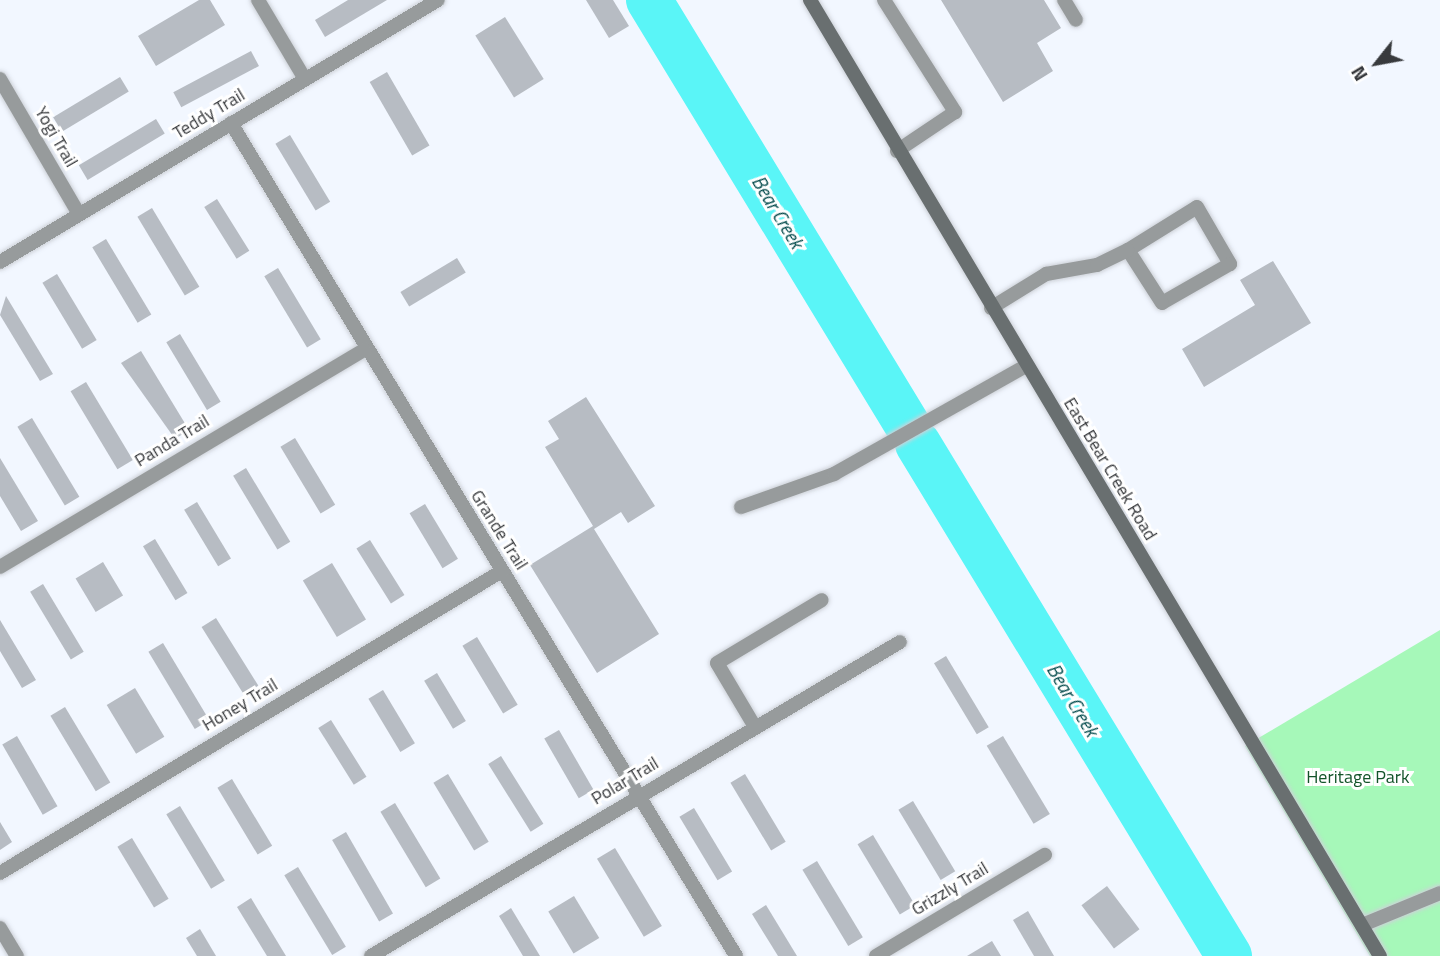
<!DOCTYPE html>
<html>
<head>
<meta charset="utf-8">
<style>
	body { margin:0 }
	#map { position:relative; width:1440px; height:956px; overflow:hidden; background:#f2f7ff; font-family:"Titillium Web",sans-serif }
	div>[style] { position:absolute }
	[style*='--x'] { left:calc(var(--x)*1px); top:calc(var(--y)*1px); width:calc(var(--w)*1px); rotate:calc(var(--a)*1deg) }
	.green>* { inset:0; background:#a6f8b9 }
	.river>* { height:46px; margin:-23px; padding:0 23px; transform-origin:23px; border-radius:23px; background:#5af5f7 }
	.building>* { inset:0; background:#b7bcc3; transform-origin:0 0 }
	.roads { filter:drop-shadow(0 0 2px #cdd1d8) drop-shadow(0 0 2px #cdd1d8) }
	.lane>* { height:14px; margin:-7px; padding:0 7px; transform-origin:7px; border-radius:7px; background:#979b9c }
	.street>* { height:14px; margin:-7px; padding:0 7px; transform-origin:7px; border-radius:7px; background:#979b9c }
	.secondary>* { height:14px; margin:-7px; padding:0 7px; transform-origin:7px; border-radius:7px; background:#696f70 }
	span { translate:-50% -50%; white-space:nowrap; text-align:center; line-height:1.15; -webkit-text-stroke:6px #fff; paint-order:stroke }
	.street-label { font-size:18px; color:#383a3d }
	.park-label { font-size:18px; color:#13542a }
	.water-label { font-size:19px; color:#00494a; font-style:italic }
	.north { position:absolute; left:1342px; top:28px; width:70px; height:70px; -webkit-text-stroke:5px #fff; paint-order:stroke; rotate:239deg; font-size:19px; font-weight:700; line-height:28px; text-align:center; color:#383a3d }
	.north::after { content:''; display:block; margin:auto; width:24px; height:32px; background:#383a3d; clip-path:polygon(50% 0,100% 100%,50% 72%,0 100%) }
</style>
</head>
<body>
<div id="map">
	<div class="green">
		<i style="clip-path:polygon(1440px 630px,1440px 956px,1370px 956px,1245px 746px)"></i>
	</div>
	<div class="river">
		<i style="--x:649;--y:0;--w:497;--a:58.7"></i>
		<i style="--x:918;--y:444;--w:599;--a:58.72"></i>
	</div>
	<div class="building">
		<i style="clip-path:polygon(199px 0,210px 0,225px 25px,156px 66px,138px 36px)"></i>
		<i style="clip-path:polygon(348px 0,387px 0,325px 37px,315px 20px)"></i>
		<i style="clip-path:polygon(586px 0,613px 0,629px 26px,609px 38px)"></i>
		<i style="clip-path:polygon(941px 0,1044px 0,1061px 28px,1037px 43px,1053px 71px,1003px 102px)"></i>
		<i style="left:505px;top:17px;width:73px;height:35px;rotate:58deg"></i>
		<i style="left:251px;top:51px;width:17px;height:88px;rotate:62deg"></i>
		<i style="left:387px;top:72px;width:85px;height:20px;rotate:60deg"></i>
		<i style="left:120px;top:77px;width:17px;height:78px;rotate:59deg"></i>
		<i style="left:156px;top:119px;width:17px;height:90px;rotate:59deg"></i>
		<i style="left:290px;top:135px;width:78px;height:17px;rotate:59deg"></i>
		<i style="left:217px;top:199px;width:61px;height:15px;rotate:58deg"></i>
		<i style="left:152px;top:208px;width:92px;height:17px;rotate:59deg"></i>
		<i style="left:106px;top:239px;width:88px;height:16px;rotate:59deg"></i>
		<i style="left:457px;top:258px;width:17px;height:66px;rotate:59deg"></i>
		<i style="clip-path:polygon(1273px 261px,1311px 323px,1204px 387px,1182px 349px,1255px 305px,1240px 280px)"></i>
		<i style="left:278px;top:268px;width:83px;height:16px;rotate:59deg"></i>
		<i style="left:57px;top:274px;width:77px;height:17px;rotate:59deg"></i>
		<i style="clip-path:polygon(6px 296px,53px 374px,40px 381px,0 315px)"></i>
		<i style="left:180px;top:334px;width:79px;height:16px;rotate:59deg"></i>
		<i style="clip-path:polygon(141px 351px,189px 430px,175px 439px,121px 363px)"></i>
		<i style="left:86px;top:382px;width:91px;height:18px;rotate:59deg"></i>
		<i style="clip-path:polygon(586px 397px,655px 506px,628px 523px,621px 512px,594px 529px,659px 634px,597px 673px,530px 565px,593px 526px,545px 447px,559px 439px,548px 421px)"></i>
		<i style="left:32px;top:418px;width:92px;height:17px;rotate:59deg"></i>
		<i style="left:295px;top:438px;width:78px;height:17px;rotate:59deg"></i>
		<i style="clip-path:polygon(0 458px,38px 521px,21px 531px,0 496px)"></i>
		<i style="left:246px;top:468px;width:86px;height:15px;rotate:59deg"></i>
		<i style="left:197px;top:502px;width:66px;height:15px;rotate:59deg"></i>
		<i style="left:425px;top:504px;width:64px;height:18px;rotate:59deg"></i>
		<i style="left:155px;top:539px;width:63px;height:14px;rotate:59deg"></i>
		<i style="left:370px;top:540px;width:65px;height:16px;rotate:58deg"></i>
		<i style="left:103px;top:562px;width:39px;height:32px;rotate:59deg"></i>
		<i style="left:332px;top:563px;width:66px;height:34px;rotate:59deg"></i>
		<i style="left:43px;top:584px;width:79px;height:15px;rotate:59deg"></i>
		<i style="left:216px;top:618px;width:80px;height:17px;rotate:58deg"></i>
		<i style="clip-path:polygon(0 620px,36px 680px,22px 688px,0 651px)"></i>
		<i style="left:477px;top:637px;width:79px;height:17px;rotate:59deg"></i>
		<i style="left:163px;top:643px;width:90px;height:17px;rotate:59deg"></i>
		<i style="left:946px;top:656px;width:83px;height:14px;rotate:59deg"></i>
		<i style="left:437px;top:673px;width:56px;height:15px;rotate:59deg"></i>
		<i style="left:135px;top:688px;width:57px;height:33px;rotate:59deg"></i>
		<i style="left:383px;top:690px;width:62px;height:17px;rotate:59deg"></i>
		<i style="left:65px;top:707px;width:88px;height:17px;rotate:59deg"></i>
		<i style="left:331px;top:720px;width:67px;height:15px;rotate:58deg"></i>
		<i style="left:559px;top:730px;width:69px;height:17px;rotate:60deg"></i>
		<i style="left:17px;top:736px;width:81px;height:17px;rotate:60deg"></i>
		<i style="left:1003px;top:736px;width:91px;height:19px;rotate:59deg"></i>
		<i style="left:501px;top:756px;width:80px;height:15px;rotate:58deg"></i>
		<i style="left:448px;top:774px;width:79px;height:17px;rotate:59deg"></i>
		<i style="left:745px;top:774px;width:79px;height:17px;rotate:59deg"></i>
		<i style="left:232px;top:779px;width:78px;height:17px;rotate:59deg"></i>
		<i style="left:913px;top:801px;width:82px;height:17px;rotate:59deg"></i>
		<i style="left:395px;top:803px;width:88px;height:17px;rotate:59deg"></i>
		<i style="left:180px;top:806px;width:87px;height:16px;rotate:59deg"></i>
		<i style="left:694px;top:808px;width:74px;height:17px;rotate:59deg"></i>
		<i style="clip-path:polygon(0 822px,12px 842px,0 850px)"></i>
		<i style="left:346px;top:832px;width:94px;height:16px;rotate:60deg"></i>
		<i style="left:873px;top:835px;width:82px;height:18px;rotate:59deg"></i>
		<i style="left:132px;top:838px;width:71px;height:17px;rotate:59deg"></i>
		<i style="left:615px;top:848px;width:91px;height:21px;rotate:59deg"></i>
		<i style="left:817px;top:861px;width:89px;height:17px;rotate:59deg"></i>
		<i style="left:298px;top:867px;width:93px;height:16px;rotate:59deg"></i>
		<i style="left:1107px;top:886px;width:54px;height:32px;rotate:53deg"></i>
		<i style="left:574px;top:896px;width:49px;height:30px;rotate:59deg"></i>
		<i style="clip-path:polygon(251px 898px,286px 956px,267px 956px,237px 907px)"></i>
		<i style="clip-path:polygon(766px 905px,797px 956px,778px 956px,752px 914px)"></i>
		<i style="clip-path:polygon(511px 908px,540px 956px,523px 956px,499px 916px)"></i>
		<i style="clip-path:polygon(1028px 911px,1054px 956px,1034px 956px,1013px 920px)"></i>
		<i style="clip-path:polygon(200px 929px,216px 956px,197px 956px,186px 938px)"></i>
		<i style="clip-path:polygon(992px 941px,1001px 956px,967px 956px)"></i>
	</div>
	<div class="roads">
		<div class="lane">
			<i style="--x:884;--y:0;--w:133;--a:57.6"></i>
			<i style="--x:955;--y:112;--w:70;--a:146.1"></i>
			<i style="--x:1064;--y:0;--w:23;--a:59"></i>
			<i style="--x:1197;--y:207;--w:66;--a:59.9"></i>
			<i style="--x:1230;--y:264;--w:78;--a:150.2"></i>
			<i style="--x:1162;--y:303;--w:63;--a:-122.7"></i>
			<i style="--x:1128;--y:250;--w:81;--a:-31.9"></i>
			<i style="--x:991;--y:308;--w:65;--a:-31.7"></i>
			<i style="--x:1046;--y:274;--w:52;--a:-10"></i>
			<i style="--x:1097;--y:265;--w:34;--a:-26"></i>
			<i style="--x:741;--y:507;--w:99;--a:-19.5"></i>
			<i style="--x:834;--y:474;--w:220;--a:-29.4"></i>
			<i style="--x:755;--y:727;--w:74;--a:-120.7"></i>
			<i style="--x:717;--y:663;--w:122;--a:-31"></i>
			<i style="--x:1362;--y:925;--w:84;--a:-22.3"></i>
		</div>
		<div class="street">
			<i style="--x:258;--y:0;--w:92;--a:59.3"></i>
			<i style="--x:0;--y:79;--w:156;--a:59.7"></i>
			<i style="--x:231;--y:123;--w:974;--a:58.77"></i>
			<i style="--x:0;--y:262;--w:510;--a:-30.89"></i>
			<i style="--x:0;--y:567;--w:424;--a:-30.8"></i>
			<i style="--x:0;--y:873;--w:586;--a:-31.03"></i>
			<i style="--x:0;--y:928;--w:33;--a:59"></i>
			<i style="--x:371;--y:956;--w:615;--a:-30.69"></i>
			<i style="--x:876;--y:956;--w:197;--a:-30.9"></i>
		</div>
		<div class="secondary">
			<i style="--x:810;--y:0;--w:1113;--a:59.2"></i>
		</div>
	</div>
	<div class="street-label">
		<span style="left:209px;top:114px;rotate:-31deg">Teddy Trail</span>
		<span style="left:56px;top:137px;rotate:60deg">Yogi Trail</span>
		<span style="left:172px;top:441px;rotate:-31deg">Panda Trail</span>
		<span style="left:1110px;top:469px;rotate:59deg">East Bear Creek Road</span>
		<span style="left:499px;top:530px;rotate:58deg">Grande Trail</span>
		<span style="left:240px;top:705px;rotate:-31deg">Honey Trail</span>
		<span style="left:625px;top:781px;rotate:-31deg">Polar Trail</span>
		<span style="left:950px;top:889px;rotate:-31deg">Grizzly Trail</span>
	</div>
	<div class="park-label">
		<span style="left:1358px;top:777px">Heritage Park</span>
	</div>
	<div class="water-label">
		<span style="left:778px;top:212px;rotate:59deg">Bear Creek</span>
		<span style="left:1073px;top:700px;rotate:59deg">Bear Creek</span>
	</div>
	<div class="north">N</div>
</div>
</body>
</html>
